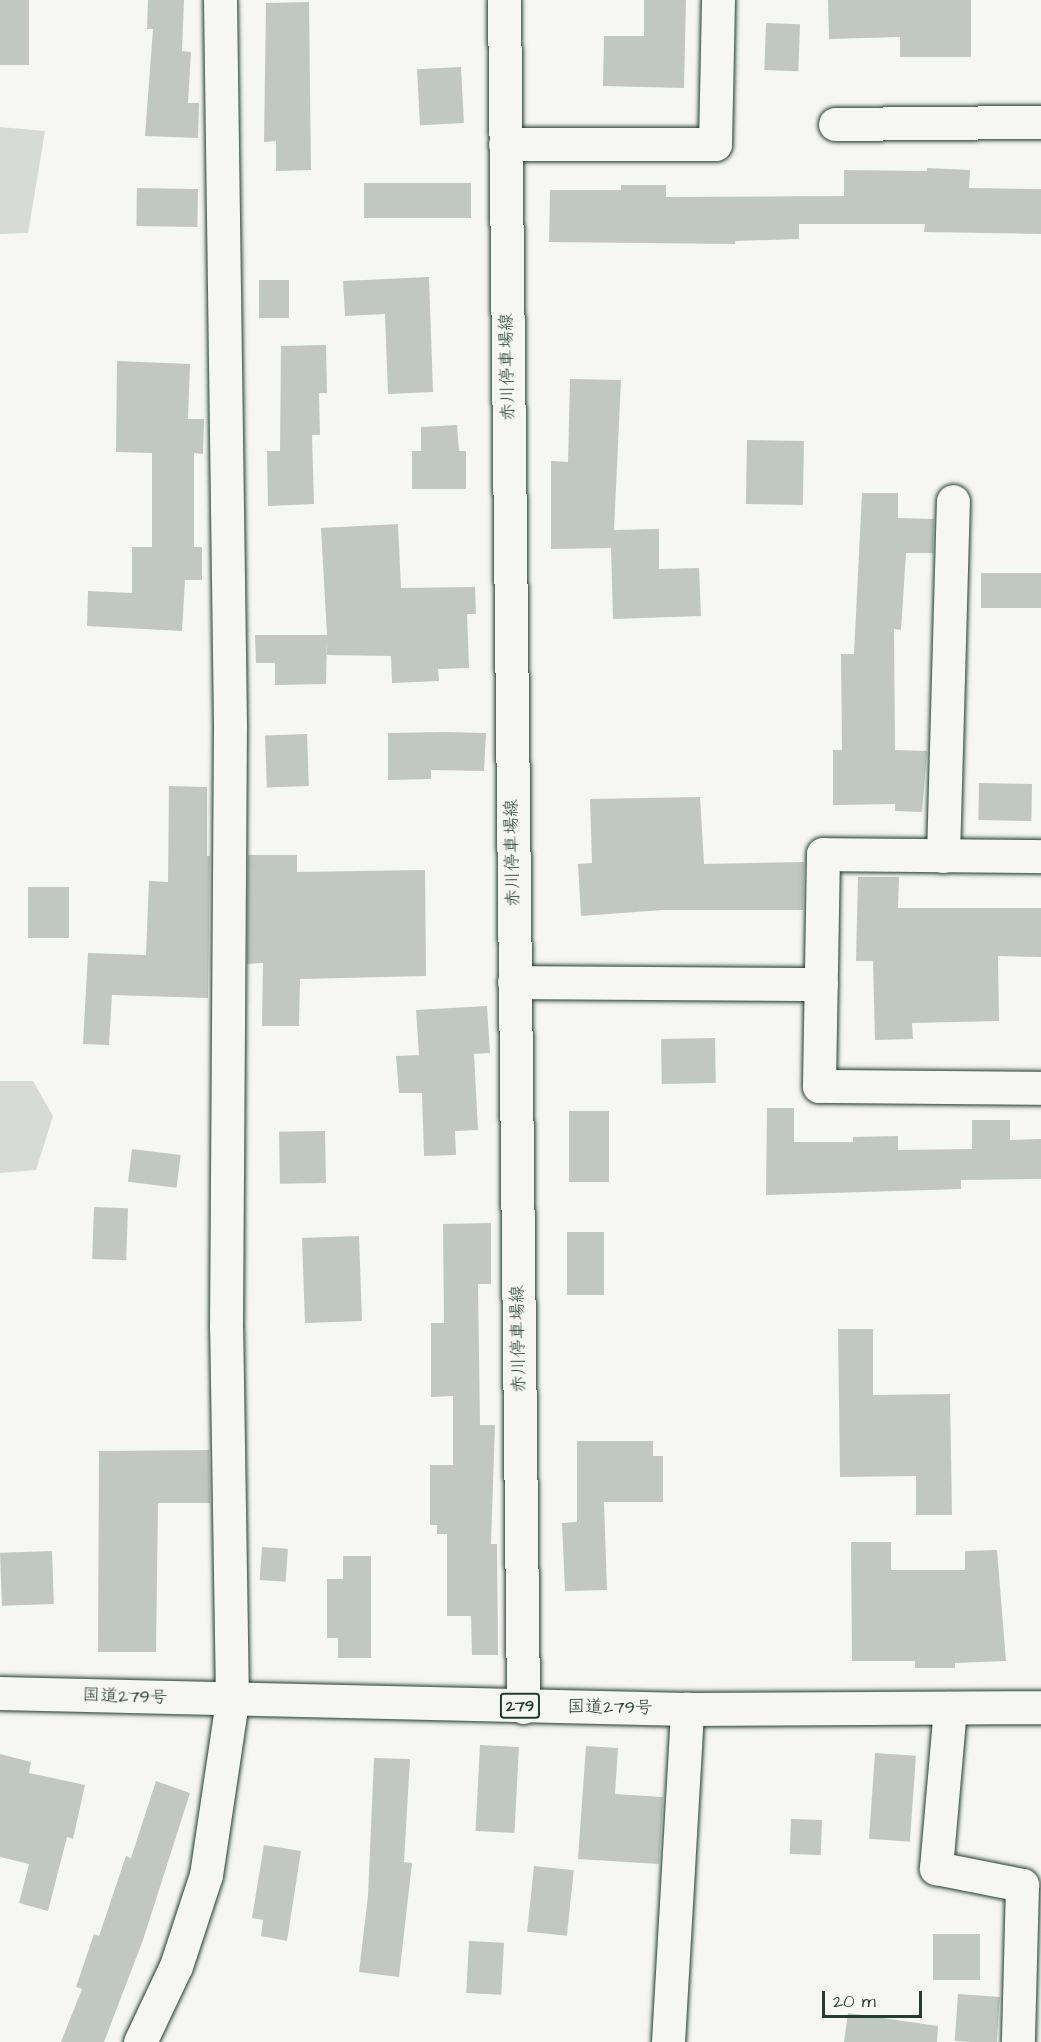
<!DOCTYPE html>
<html>
<head>
<meta charset="utf-8">
<style>
	body { margin:0 }
	#map { position:relative; width:1041px; height:2042px; overflow:hidden; background:#f6f6f2; font-family:"Architects Daughter","Klee One",sans-serif }
	div>[style] { position:absolute }
	[style*='--x'] { left:calc(var(--x)*1px); top:calc(var(--y)*1px); width:calc(var(--w)*1px); rotate:calc(var(--a)*1deg) }
	.green>* { inset:0; background:#d6dbd6 }
	.building>* { inset:0; background:#c1c8c3; transform-origin:0 0 }
	.roads { filter:drop-shadow(0 0 2px #1f3d34) drop-shadow(0 0 2px #1f3d34) }
	.minor>* { height:33px; margin:-16.5px; padding:0 16.5px; transform-origin:16.5px; border-radius:16.5px; background:#f6f6f2 }
	.secondary>* { height:33px; margin:-16.5px; padding:0 16.5px; transform-origin:16.5px; border-radius:16.5px; background:#f6f6f2 }
	.trunk>* { height:33px; margin:-16.5px; padding:0 16.5px; transform-origin:16.5px; border-radius:16.5px; background:#f6f6f2 }
	span { translate:-50% -50%; white-space:nowrap; text-align:center; line-height:1.15; -webkit-text-stroke:5px #f6f6f2; paint-order:stroke }
	.shield-label span { padding:2px 4px; background:#f6f6f2; border:2px solid; border-radius:4px; -webkit-text-stroke-width:0 }
	.shield-label { font-size:16px; color:#1f3d34; font-weight:700 }
	.street-label { font-size:18px; color:#1f3d34 }
	.scale { position:absolute; left:822px; top:1991px; width:100px; height:27px; box-sizing:border-box; border:3px solid #1f3d34; border-top:0; padding-left:8px; font-size:18px; line-height:21px; white-space:nowrap; color:#1f3d34; -webkit-text-stroke:4px #f6f6f2; paint-order:stroke }
</style>
</head>
<body>
<div id="map">
	<div class="green">
		<i style="clip-path:polygon(0 127px,45px 131px,28px 233px,0 234px)"></i>
		<i style="clip-path:polygon(0 1081px,33px 1081px,53px 1116px,36px 1170px,0 1173px)"></i>
	</div>
	<div class="building">
		<i style="left:0;top:0;width:29px;height:65px"></i>
		<i style="clip-path:polygon(148px 0,184px 0,182px 51px,191px 52px,188px 103px,199px 103px,198px 138px,145px 136px,153px 29px,147px 29px)"></i>
		<i style="clip-path:polygon(644px 0,686px 0,684px 88px,603px 86px,604px 36px,644px 36px)"></i>
		<i style="clip-path:polygon(828px 0,971px 0,971px 57px,900px 57px,900px 37px,829px 39px)"></i>
		<i style="clip-path:polygon(309px 2px,311px 170px,276px 171px,276px 141px,264px 142px,266px 3px)"></i>
		<i style="left:766px;top:23px;width:34px;height:47px;rotate:2deg"></i>
		<i style="left:461px;top:67px;width:56px;height:44px;rotate:87deg"></i>
		<i style="clip-path:polygon(927px 168px,970px 170px,969px 188px,1041px 189px,1041px 234px,924px 232px,925px 224px,799px 224px,799px 239px,735px 241px,735px 244px,549px 242px,550px 190px,621px 190px,621px 185px,666px 185px,666px 197px,844px 196px,844px 170px,927px 171px)"></i>
		<i style="left:471px;top:183px;width:35px;height:107px;rotate:90deg"></i>
		<i style="left:137px;top:188px;width:61px;height:38px;rotate:1deg"></i>
		<i style="clip-path:polygon(429px 277px,433px 392px,388px 394px,385px 314px,345px 316px,343px 281px)"></i>
		<i style="left:259px;top:280px;width:30px;height:38px"></i>
		<i style="clip-path:polygon(326px 345px,327px 393px,319px 393px,320px 435px,312px 435px,314px 504px,268px 506px,267px 451px,280px 451px,281px 346px)"></i>
		<i style="clip-path:polygon(117px 361px,190px 364px,188px 419px,204px 419px,203px 454px,194px 453px,194px 547px,202px 547px,202px 580px,185px 580px,182px 631px,87px 626px,88px 591px,132px 593px,132px 547px,152px 547px,152px 453px,116px 452px)"></i>
		<i style="clip-path:polygon(570px 379px,621px 380px,614px 530px,659px 529px,659px 569px,699px 568px,701px 616px,613px 619px,611px 548px,551px 549px,551px 461px,568px 462px)"></i>
		<i style="clip-path:polygon(457px 425px,459px 451px,466px 451px,466px 489px,412px 489px,412px 451px,421px 451px,421px 427px)"></i>
		<i style="left:747px;top:440px;width:57px;height:64px;rotate:1deg"></i>
		<i style="clip-path:polygon(862px 493px,898px 493px,898px 518px,934px 519px,933px 553px,906px 553px,901px 630px,894px 629px,895px 750px,927px 751px,922px 812px,895px 811px,895px 804px,833px 805px,833px 750px,842px 750px,841px 654px,854px 654px)"></i>
		<i style="clip-path:polygon(398px 524px,401px 588px,475px 587px,476px 614px,467px 614px,469px 668px,438px 669px,439px 681px,392px 683px,391px 656px,327px 655px,327px 640px,326px 684px,275px 685px,275px 663px,256px 663px,255px 635px,327px 635px,321px 528px)"></i>
		<i style="left:1041px;top:573px;width:35px;height:60px;rotate:90deg"></i>
		<i style="clip-path:polygon(444px 732px,486px 733px,484px 771px,431px 770px,431px 779px,388px 780px,388px 733px)"></i>
		<i style="left:307px;top:734px;width:52px;height:42px;rotate:88deg"></i>
		<i style="left:979px;top:783px;width:53px;height:37px;rotate:1deg"></i>
		<i style="clip-path:polygon(169px 786px,207px 787px,207px 856px,210px 856px,208px 998px,112px 995px,109px 1045px,83px 1044px,88px 953px,146px 955px,149px 881px,168px 882px)"></i>
		<i style="clip-path:polygon(700px 797px,704px 864px,804px 862px,803px 910px,663px 910px,581px 916px,578px 864px,592px 863px,590px 799px)"></i>
		<i style="clip-path:polygon(248px 855px,297px 855px,297px 872px,425px 870px,426px 976px,300px 979px,299px 1026px,262px 1026px,263px 963px,247px 964px)"></i>
		<i style="clip-path:polygon(858px 877px,899px 877px,898px 908px,1041px 908px,1041px 957px,998px 956px,999px 1021px,912px 1023px,913px 1039px,875px 1040px,873px 961px,856px 961px)"></i>
		<i style="left:28px;top:887px;width:41px;height:51px"></i>
		<i style="clip-path:polygon(487px 1006px,490px 1053px,474px 1054px,478px 1130px,455px 1131px,456px 1155px,424px 1156px,422px 1093px,399px 1093px,396px 1056px,419px 1055px,416px 1010px)"></i>
		<i style="left:715px;top:1038px;width:45px;height:54px;rotate:89deg"></i>
		<i style="clip-path:polygon(767px 1108px,794px 1108px,794px 1142px,853px 1142px,853px 1137px,898px 1136px,898px 1150px,972px 1149px,972px 1120px,1010px 1120px,1010px 1140px,1041px 1139px,1041px 1179px,961px 1180px,961px 1189px,766px 1195px)"></i>
		<i style="left:569px;top:1111px;width:40px;height:71px"></i>
		<i style="left:325px;top:1131px;width:52px;height:46px;rotate:89deg"></i>
		<i style="left:132px;top:1149px;width:49px;height:33px;rotate:7deg"></i>
		<i style="left:94px;top:1207px;width:34px;height:52px;rotate:2deg"></i>
		<i style="clip-path:polygon(491px 1223px,491px 1284px,478px 1284px,480px 1425px,495px 1425px,491px 1544px,497px 1544px,498px 1655px,472px 1655px,471px 1616px,447px 1616px,447px 1534px,437px 1534px,437px 1525px,430px 1525px,430px 1465px,453px 1465px,453px 1396px,431px 1397px,431px 1323px,444px 1323px,443px 1224px)"></i>
		<i style="left:567px;top:1232px;width:37px;height:63px"></i>
		<i style="left:359px;top:1236px;width:85px;height:57px;rotate:88deg"></i>
		<i style="clip-path:polygon(838px 1329px,873px 1329px,873px 1395px,950px 1394px,952px 1515px,916px 1515px,916px 1476px,840px 1477px)"></i>
		<i style="clip-path:polygon(577px 1441px,653px 1441px,653px 1456px,663px 1456px,663px 1502px,604px 1502px,607px 1590px,565px 1591px,562px 1523px,577px 1522px)"></i>
		<i style="clip-path:polygon(209px 1450px,210px 1503px,158px 1503px,156px 1652px,98px 1652px,99px 1451px)"></i>
		<i style="clip-path:polygon(851px 1542px,891px 1542px,891px 1570px,965px 1570px,965px 1551px,997px 1550px,1006px 1661px,955px 1663px,955px 1668px,915px 1668px,915px 1661px,852px 1661px)"></i>
		<i style="left:262px;top:1547px;width:26px;height:33px;rotate:4deg"></i>
		<i style="left:52px;top:1551px;width:53px;height:52px;rotate:88deg"></i>
		<i style="clip-path:polygon(343px 1556px,371px 1556px,371px 1658px,338px 1658px,338px 1638px,327px 1638px,327px 1579px,343px 1579px)"></i>
		<i style="left:480px;top:1745px;width:39px;height:86px;rotate:3deg"></i>
		<i style="clip-path:polygon(586px 1746px,618px 1748px,615px 1794px,663px 1797px,659px 1864px,578px 1859px)"></i>
		<i style="left:875px;top:1753px;width:41px;height:86px;rotate:4deg"></i>
		<i style="clip-path:polygon(0 1754px,31px 1762px,29px 1773px,85px 1785px,73px 1839px,67px 1837px,48px 1911px,19px 1903px,29px 1864px,0 1857px)"></i>
		<i style="clip-path:polygon(374px 1758px,410px 1759px,404px 1862px,412px 1863px,399px 1977px,359px 1972px,368px 1896px)"></i>
		<i style="clip-path:polygon(156px 1781px,190px 1793px,143px 1940px,104px 2042px,61px 2042px,82px 1989px,76px 1987px,94px 1934px,99px 1936px,126px 1856px,131px 1858px)"></i>
		<i style="left:791px;top:1819px;width:31px;height:35px;rotate:2deg"></i>
		<i style="clip-path:polygon(264px 1845px,301px 1851px,287px 1941px,261px 1936px,263px 1920px,252px 1918px)"></i>
		<i style="left:534px;top:1866px;width:40px;height:66px;rotate:6deg"></i>
		<i style="left:933px;top:1934px;width:47px;height:46px"></i>
		<i style="left:469px;top:1941px;width:35px;height:52px;rotate:3deg"></i>
		<i style="left:958px;top:1994px;width:42px;height:47px;rotate:4deg"></i>
		<i style="clip-path:polygon(848px 2013px,938px 2026px,937px 2042px,844px 2042px)"></i>
	</div>
	<div class="roads">
		<div class="minor">
			<i style="--x:835;--y:124;--w:206;--a:-0.6"></i>
			<i style="--x:505;--y:144;--w:210;--a:0"></i>
			<i style="--x:715;--y:144;--w:144;--a:-88.8"></i>
			<i style="--x:943;--y:856;--w:355;--a:-88.4"></i>
			<i style="--x:1041;--y:856;--w:218;--a:-179.5"></i>
			<i style="--x:823;--y:854;--w:232;--a:91"></i>
			<i style="--x:819;--y:1086;--w:222;--a:0.5"></i>
			<i style="--x:514;--y:982;--w:307;--a:0.4"></i>
			<i style="--x:950;--y:1708;--w:161;--a:95"></i>
			<i style="--x:936;--y:1868;--w:88;--a:11.2"></i>
			<i style="--x:1022;--y:1885;--w:157;--a:91.5"></i>
			<i style="--x:140;--y:2042;--w:84;--a:-64.7"></i>
			<i style="--x:176;--y:1966;--w:96;--a:-71.8"></i>
			<i style="--x:206;--y:1875;--w:177;--a:-81.5"></i>
			<i style="--x:232;--y:1700;--w:372;--a:-90.9"></i>
			<i style="--x:226;--y:1328;--w:603;--a:-89.62"></i>
			<i style="--x:230;--y:725;--w:725;--a:-90.79"></i>
			<i style="--x:668;--y:2042;--w:334;--a:-86.7"></i>
		</div>
		<div class="secondary">
			<i style="--x:504;--y:0;--w:1707;--a:89.36"></i>
		</div>
		<div class="trunk">
			<i style="--x:0;--y:1693;--w:687;--a:1.33"></i>
			<i style="--x:687;--y:1709;--w:354;--a:-0.3"></i>
		</div>
	</div>
	<div class="shield-label">
		<span style="left:520px;top:1706px">279</span>
	</div>
	<div class="street-label">
		<span style="left:508px;top:367px;rotate:-91deg">赤川停車場線</span>
		<span style="left:513px;top:853px;rotate:-91deg">赤川停車場線</span>
		<span style="left:519px;top:1339px;rotate:-91deg">赤川停車場線</span>
		<span style="left:125px;top:1697px;rotate:2deg">国道279号</span>
		<span style="left:610px;top:1708px;rotate:1deg">国道279号</span>
	</div>
	<div class="scale">20 m</div>
</div>
</body>
</html>
